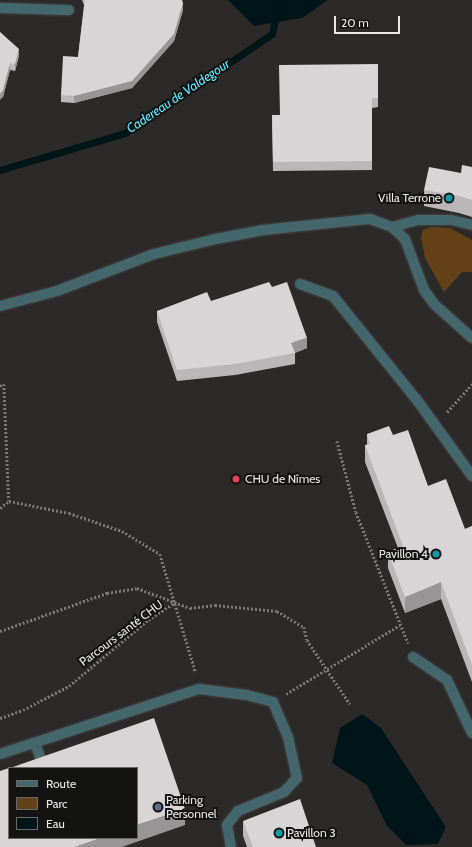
<!DOCTYPE html>
<html>
<head>
<meta charset="utf-8">
<style>
	body { margin:0 }
	#map { position:relative; width:472px; height:847px; overflow:hidden; background:#2c2a28; font-family:Cabin,sans-serif }
	div>[style] { position:absolute }
	[style*='--x'] { left:calc(var(--x)*1px); top:calc(var(--y)*1px); width:calc(var(--w)*1px); rotate:calc(var(--a)*1deg) }
	.green>* { inset:0; background:#644218 }
	.water>* { inset:0; background:#00151a }
	.stream>* { height:7px; margin:-3.5px; padding:0 3.5px; transform-origin:3.5px; border-radius:3.5px; background:#00151a }
	.path>* { height:2.5px; margin-top:-1.25px; transform-origin:0; background:repeating-linear-gradient(90deg,#7a7877 0 2px,transparent 0 4px) }
	.roads { filter:drop-shadow(0 0 1px #474543) drop-shadow(0 0 1px #474543) }
	.lane>* { height:10px; margin:-5px; padding:0 5px; transform-origin:5px; border-radius:5px; background:#44666d }
	.street>* { height:10px; margin:-5px; padding:0 5px; transform-origin:5px; border-radius:5px; background:#44666d }
	.wall>* { inset:0; background:#bbb7b9 }
	.shaded-wall>* { inset:0; background:#989596 }
	.building>* { inset:0; background:#d9d5d7 }
	.dots>* { width:11px; height:11px; translate:-50% -50%; box-sizing:border-box; border:2px solid #131312; border-radius:50% }
	span { translate:-50% -50%; white-space:nowrap; text-align:center; line-height:1.15; -webkit-text-stroke:4px #131312; paint-order:stroke }
	.poi-label { font-size:12px; color:#eae9e8 }
	.right { translate:-100% -50%; text-align:right }
	.left { translate:0 -50%; text-align:left }
	.street-label { font-size:12px; color:#eae9e8 }
	.water-label { font-size:13px; color:#61e6fe; font-style:italic }
	.legend { position:absolute; left:8px; top:767px; width:130px; height:72px; box-sizing:border-box; background:#131312; border:1px solid #696968; margin:0; padding:5px 7px; list-style:none; font-size:12px; color:#eae9e8 }
	.legend li { display:flex; align-items:center; gap:8px; height:20px }
	.legend b { width:20px; border:1px solid #696968 }
	.scale { position:absolute; left:334px; top:16px; width:66px; height:18px; box-sizing:border-box; border:2px solid #eae9e8; border-top:0; padding-left:5px; font-size:12px; line-height:14px; white-space:nowrap; color:#eae9e8; -webkit-text-stroke:3px #131312; paint-order:stroke }
</style>
</head>
<body>
<div id="map">
	<div class="green">
		<i style="clip-path:polygon(432px 227px,450px 228px,472px 240px,472px 272px,462px 272px,444px 292px,425px 258px,421px 237px,423px 230px)"></i>
	</div>
	<div class="water">
		<i style="clip-path:polygon(228px 0,328px 0,302px 18px,254px 26px)"></i>
		<i style="clip-path:polygon(362px 714px,381px 728px,446px 827px,438px 844px,406px 845px,387px 826px,367px 785px,332px 763px,340px 728px)"></i>
	</div>
	<div class="stream">
		<i style="--x:0;--y:170;--w:130;--a:-16.5"></i>
		<i style="--x:125;--y:133;--w:177;--a:-34"></i>
		<i style="--x:272;--y:34;--w:35;--a:-78"></i>
	</div>
	<div class="path">
		<i style="--x:0;--y:386;--w:4;--a:-27"></i>
		<i style="--x:4;--y:384;--w:117;--a:87.6"></i>
		<i style="--x:447;--y:412;--w:38;--a:-48"></i>
		<i style="--x:337;--y:441;--w:73;--a:75"></i>
		<i style="--x:356;--y:512;--w:141;--a:68.3"></i>
		<i style="--x:0;--y:508;--w:11;--a:-38"></i>
		<i style="--x:9;--y:501;--w:61;--a:11.3"></i>
		<i style="--x:69;--y:513;--w:56;--a:18.8"></i>
		<i style="--x:122;--y:531;--w:44;--a:31.2"></i>
		<i style="--x:160;--y:554;--w:124;--a:73.2"></i>
		<i style="--x:0;--y:631;--w:114;--a:-19.6"></i>
		<i style="--x:107;--y:593;--w:30;--a:-9"></i>
		<i style="--x:137;--y:588;--w:57;--a:20.7"></i>
		<i style="--x:190;--y:608;--w:25;--a:-7"></i>
		<i style="--x:215;--y:605;--w:62;--a:5.5"></i>
		<i style="--x:277;--y:611;--w:31;--a:31"></i>
		<i style="--x:304;--y:627;--w:13;--a:77"></i>
		<i style="--x:307;--y:640;--w:77;--a:56.1"></i>
		<i style="--x:286;--y:694;--w:133;--a:-31.2"></i>
		<i style="--x:0;--y:718;--w:24;--a:-19"></i>
		<i style="--x:23;--y:710;--w:52;--a:-27.6"></i>
		<i style="--x:69;--y:686;--w:103;--a:-39.9"></i>
		<i style="--x:148;--y:620;--w:31;--a:-33"></i>
	</div>
	<div class="roads">
		<div class="lane">
			<i style="--x:392;--y:227;--w:28;--a:-15"></i>
			<i style="--x:419;--y:220;--w:32;--a:0"></i>
			<i style="--x:451;--y:220;--w:22;--a:13"></i>
			<i style="--x:300;--y:284;--w:35;--a:20"></i>
			<i style="--x:333;--y:296;--w:134;--a:51.1"></i>
			<i style="--x:417;--y:400;--w:94;--a:54.1"></i>
			<i style="--x:0;--y:306;--w:59;--a:-14.7"></i>
			<i style="--x:57;--y:291;--w:104;--a:-20.9"></i>
			<i style="--x:154;--y:254;--w:64;--a:-13.6"></i>
			<i style="--x:216;--y:239;--w:48;--a:-10.8"></i>
			<i style="--x:263;--y:230;--w:108;--a:-5.9"></i>
			<i style="--x:370;--y:219;--w:23;--a:20"></i>
			<i style="--x:392;--y:227;--w:18;--a:43"></i>
			<i style="--x:405;--y:239;--w:54;--a:69.6"></i>
			<i style="--x:424;--y:290;--w:17;--a:54"></i>
			<i style="--x:434;--y:304;--w:51;--a:41.8"></i>
			<i style="--x:413;--y:657;--w:41;--a:34.1"></i>
			<i style="--x:447;--y:680;--w:59;--a:64.7"></i>
			<i style="--x:35;--y:743;--w:27;--a:70"></i>
			<i style="--x:0;--y:754;--w:209;--a:-18.1"></i>
			<i style="--x:199;--y:689;--w:48;--a:7.1"></i>
			<i style="--x:247;--y:695;--w:27;--a:15"></i>
			<i style="--x:273;--y:702;--w:38;--a:67"></i>
			<i style="--x:288;--y:737;--w:42;--a:77.6"></i>
			<i style="--x:297;--y:778;--w:19;--a:133"></i>
			<i style="--x:284;--y:792;--w:50;--a:157.6"></i>
			<i style="--x:238;--y:811;--w:18;--a:128"></i>
			<i style="--x:227;--y:825;--w:22;--a:80"></i>
		</div>
		<div class="street">
			<i style="--x:0;--y:8;--w:69;--a:1.7"></i>
		</div>
	</div>
	<div class="wall">
		<i style="clip-path:polygon(82px 0,182px 0,183px 10px,174px 41px,132px 88px,74px 103px,61px 102px,61px 95px,78px 57px,84px 5px)"></i>
		<i style="clip-path:polygon(0 32px,19px 56px,15px 71px,10px 70px,3px 97px)"></i>
		<i style="clip-path:polygon(378px 64px,378px 107px,372px 108px,372px 170px,273px 171px,272px 115px,280px 115px)"></i>
		<i style="clip-path:polygon(472px 167px,472px 217px,459px 213px,424px 206px,424px 190px,461px 173px)"></i>
		<i style="clip-path:polygon(211px 301px,307px 348px,295px 353px,295px 364px,235px 375px,177px 381px,157px 322px,157px 311px)"></i>
		<i style="clip-path:polygon(367px 434px,393px 435px,428px 486px,465px 529px,472px 526px,472px 682px,441px 599px,405px 613px,388px 568px,388px 552px,398px 548px,365px 462px,365px 445px,367px 445px)"></i>
		<i style="clip-path:polygon(243px 821px,316px 847px,247px 847px,243px 836px)"></i>
	</div>
	<div class="shaded-wall">
		<i style="clip-path:polygon(183px 3px,183px 10px,174px 41px,132px 88px,74px 103px,74px 96px)"></i>
		<i style="clip-path:polygon(19px 49px,19px 56px,15px 71px,15px 64px)"></i>
		<i style="clip-path:polygon(10px 63px,10px 70px,3px 97px,0 100px,0 94px)"></i>
		<i style="clip-path:polygon(307px 338px,307px 348px,291px 354px,291px 343px)"></i>
		<i style="clip-path:polygon(441px 582px,441px 599px,405px 613px,405px 597px)"></i>
		<i style="clip-path:polygon(185px 809px,185px 825px,122px 847px,75px 847px,101px 838px,137px 838px,137px 825px)"></i>
	</div>
	<div class="building">
		<i style="clip-path:polygon(85px 0,182px 0,183px 3px,174px 34px,132px 81px,74px 96px,61px 95px,63px 56px,78px 57px)"></i>
		<i style="clip-path:polygon(0 32px,19px 49px,15px 64px,10px 63px,3px 90px,0 94px)"></i>
		<i style="clip-path:polygon(378px 64px,378px 98px,372px 98px,372px 161px,273px 162px,272px 115px,280px 115px,279px 65px)"></i>
		<i style="clip-path:polygon(462px 165px,472px 167px,472px 200px,459px 196px,424px 190px,429px 167px,461px 173px)"></i>
		<i style="clip-path:polygon(269px 282px,272px 287px,287px 282px,307px 338px,291px 343px,295px 353px,235px 364px,177px 370px,157px 311px,207px 292px,211px 301px)"></i>
		<i style="clip-path:polygon(389px 426px,393px 435px,408px 430px,428px 486px,446px 479px,465px 529px,472px 526px,472px 665px,441px 582px,405px 597px,388px 552px,403px 546px,365px 445px,370px 444px,367px 434px)"></i>
		<i style="clip-path:polygon(154px 718px,185px 809px,137px 825px,137px 768px,10px 768px)"></i>
		<i style="clip-path:polygon(9px 768px,9px 838px,101px 838px,75px 847px,0 847px,0 771px)"></i>
		<i style="clip-path:polygon(300px 799px,316px 847px,253px 847px,243px 821px)"></i>
	</div>
	<div class="dots">
		<i style="left:449px;top:198px;background:#0f9aa8"></i>
		<i style="left:236px;top:479px;background:#e0444e"></i>
		<i style="left:436px;top:554px;background:#0f9aa8"></i>
		<i style="left:158px;top:807px;background:#5c6f8a"></i>
		<i style="left:279px;top:833px;background:#0f9aa8"></i>
	</div>
	<div class="poi-label">
		<span class="right" style="left:441px;top:198px">Villa Terrone</span>
		<span class="left" style="left:245px;top:479px">CHU de Nîmes</span>
		<span class="right" style="left:428px;top:554px">Pavillon 4</span>
		<span class="left" style="left:166px;top:807px">Parking<br>Personnel</span>
		<span class="left" style="left:287px;top:833px">Pavillon 3</span>
	</div>
	<div class="street-label">
		<span style="left:121px;top:633px;rotate:-37deg">Parcours santé CHU</span>
	</div>
	<div class="water-label">
		<span style="left:178px;top:96px;rotate:-34deg">Cadereau de Valdegour</span>
	</div>
	<ul class="legend">
	<li><b style="height:5px;background:#44666d"></b>Route</li>
	<li><b style="height:11px;background:#644218"></b>Parc</li>
	<li><b style="height:11px;background:#00151a"></b>Eau</li>
	</ul>
	<div class="scale">20 m</div>
</div>
</body>
</html>
